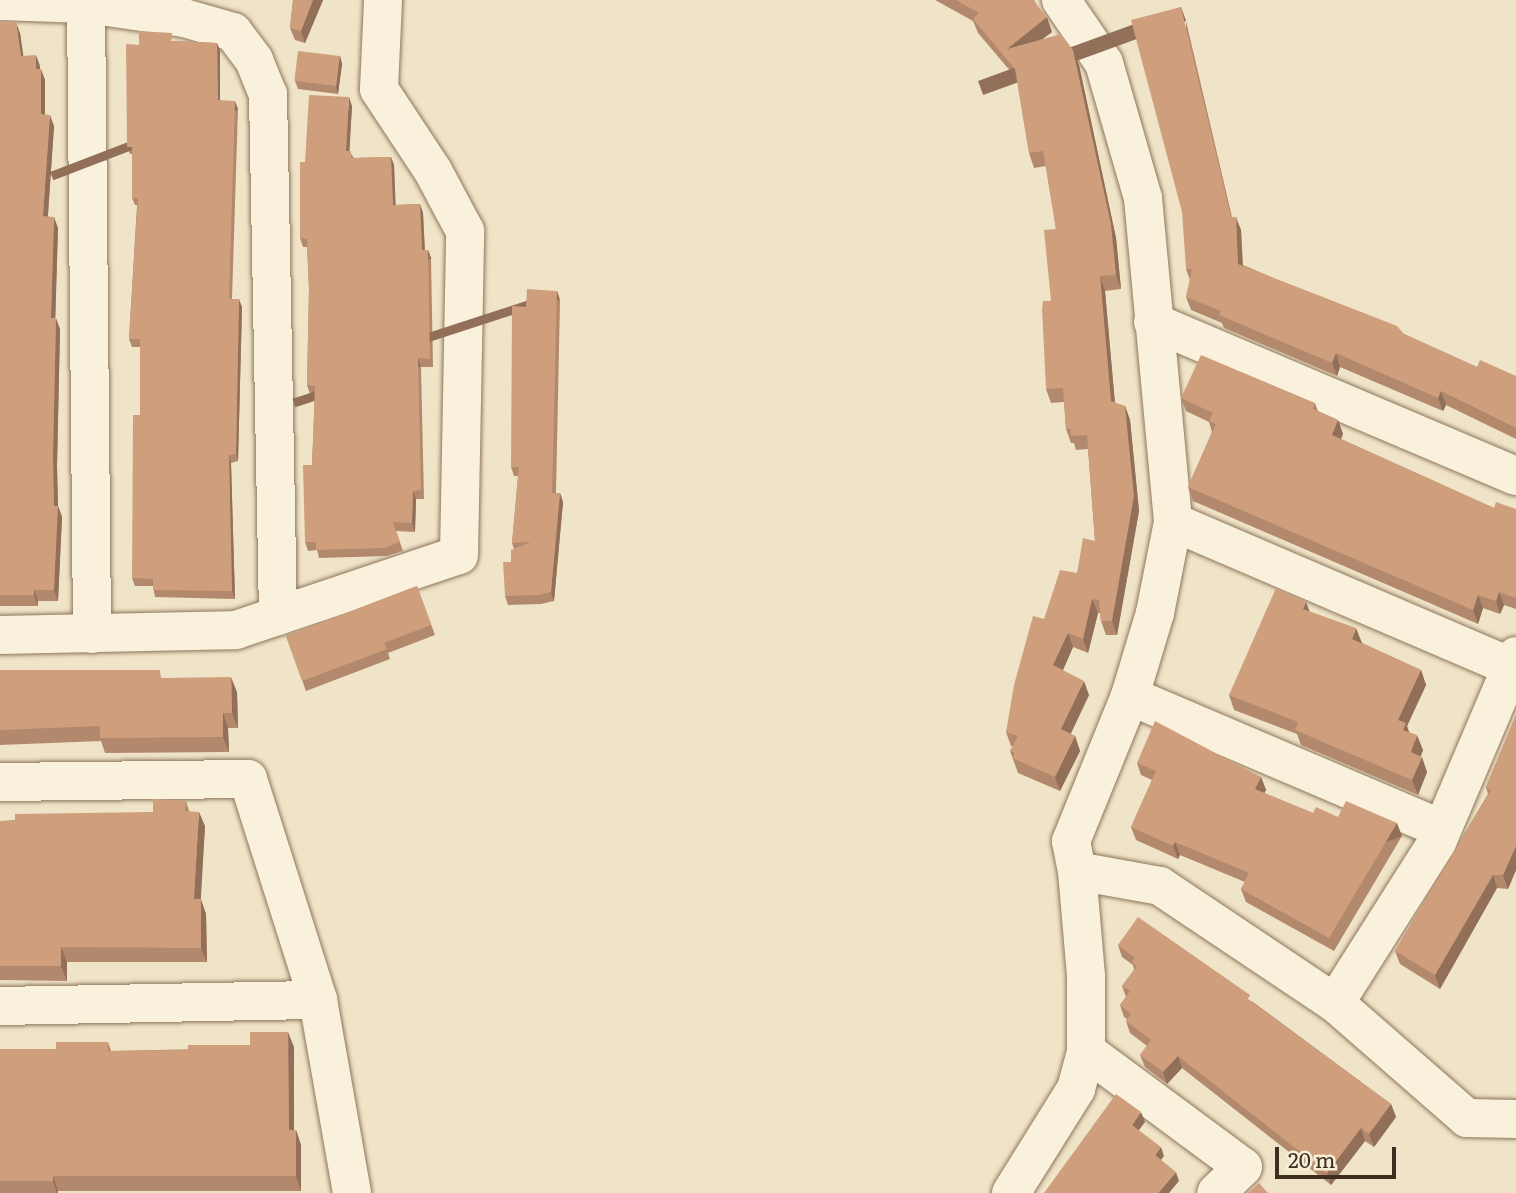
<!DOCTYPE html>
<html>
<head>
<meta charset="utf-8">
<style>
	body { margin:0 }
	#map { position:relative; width:1516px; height:1193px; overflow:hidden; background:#f0e4c8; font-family:Literata,serif }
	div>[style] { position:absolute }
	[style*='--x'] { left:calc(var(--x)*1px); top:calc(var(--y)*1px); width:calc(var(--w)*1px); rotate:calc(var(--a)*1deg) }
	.roads { filter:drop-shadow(0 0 2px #8d765c) drop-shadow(0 0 2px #8d765c) }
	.street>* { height:38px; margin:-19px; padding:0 19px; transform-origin:19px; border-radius:19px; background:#faf1dc }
	.secondary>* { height:38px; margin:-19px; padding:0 19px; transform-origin:19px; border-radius:19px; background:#faf1dc }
	.wall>* { inset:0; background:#b2896c }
	.shaded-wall>* { inset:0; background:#916f58; transform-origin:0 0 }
	.building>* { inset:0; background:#cf9f7d; transform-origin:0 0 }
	span { translate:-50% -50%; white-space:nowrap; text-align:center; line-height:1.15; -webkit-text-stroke:7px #f7eed8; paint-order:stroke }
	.scale { position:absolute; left:1275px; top:1147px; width:121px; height:32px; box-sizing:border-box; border:4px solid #3d2e20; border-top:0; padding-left:9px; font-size:21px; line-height:24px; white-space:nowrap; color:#3d2e20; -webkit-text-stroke:5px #f7eed8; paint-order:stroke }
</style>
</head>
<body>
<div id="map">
	<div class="roads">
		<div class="street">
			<i style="--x:1061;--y:0;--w:76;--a:55.7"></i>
			<i style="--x:1104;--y:63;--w:141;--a:73.9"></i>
			<i style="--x:1143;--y:198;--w:325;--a:84.7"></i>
			<i style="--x:1173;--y:522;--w:93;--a:101.2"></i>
			<i style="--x:1155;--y:613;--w:87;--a:106.8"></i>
			<i style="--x:1130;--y:696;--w:157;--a:112.1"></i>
			<i style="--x:1071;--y:841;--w:31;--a:79"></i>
			<i style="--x:1077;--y:871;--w:84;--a:10.2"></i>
			<i style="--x:1160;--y:886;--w:211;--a:33.8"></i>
			<i style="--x:1335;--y:1003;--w:175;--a:41.1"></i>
			<i style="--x:1467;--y:1118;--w:49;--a:1.2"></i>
			<i style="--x:0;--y:1;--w:86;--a:2"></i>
			<i style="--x:86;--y:4;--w:99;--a:8.1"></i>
			<i style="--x:184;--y:18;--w:51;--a:15.9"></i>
			<i style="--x:233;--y:32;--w:35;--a:53"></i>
			<i style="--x:254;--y:60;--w:37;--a:68"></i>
			<i style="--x:268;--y:94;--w:522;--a:88.9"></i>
			<i style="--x:86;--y:4;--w:630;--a:89.45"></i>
			<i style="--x:1153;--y:322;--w:394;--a:23"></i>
			<i style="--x:1173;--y:522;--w:368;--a:23.2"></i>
			<i style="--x:0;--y:635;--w:236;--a:-1.2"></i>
			<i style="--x:236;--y:630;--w:235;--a:-18.6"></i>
			<i style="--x:459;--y:555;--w:324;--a:-88.9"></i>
			<i style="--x:465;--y:231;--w:68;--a:-118.1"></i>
			<i style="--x:433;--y:171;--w:98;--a:-123.4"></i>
			<i style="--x:379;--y:89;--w:89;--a:-87.4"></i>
			<i style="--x:1130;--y:696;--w:339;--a:23.1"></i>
			<i style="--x:0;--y:782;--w:248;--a:-0.7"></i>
			<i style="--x:248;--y:779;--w:232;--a:72.4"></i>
			<i style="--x:318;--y:1000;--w:196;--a:80"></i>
			<i style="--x:1335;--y:1003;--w:191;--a:-57.6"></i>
			<i style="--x:1437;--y:842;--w:202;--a:-67"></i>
			<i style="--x:0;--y:1006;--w:318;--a:-1.1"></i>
			<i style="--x:1086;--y:1051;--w:195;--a:36.5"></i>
			<i style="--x:1243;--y:1167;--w:37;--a:136"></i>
		</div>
		<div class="secondary">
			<i style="--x:1011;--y:1193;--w:123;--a:-58"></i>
			<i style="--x:1076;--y:1089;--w:39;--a:-75"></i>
			<i style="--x:1086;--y:1051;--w:75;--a:-90"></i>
			<i style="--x:1086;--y:976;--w:105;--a:-94.9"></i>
		</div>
	</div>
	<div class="wall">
		<i style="clip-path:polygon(293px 0,323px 0,305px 43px,295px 40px,290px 28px)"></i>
		<i style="clip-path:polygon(935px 0,1034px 0,1052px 32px,1042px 39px,1079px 65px,1116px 238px,1121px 289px,1105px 291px,1115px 403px,1125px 406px,1130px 420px,1139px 511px,1117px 635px,1106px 635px,1101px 621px,1100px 613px,1098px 613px,1088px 653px,1073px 647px,1063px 670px,1089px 695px,1070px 734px,1075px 736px,1080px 751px,1060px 791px,1018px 773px,1010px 751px,1013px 746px,1011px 746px,1006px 732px,1044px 619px,1077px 573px,1095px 541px,1088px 449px,1076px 450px,1074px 443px,1071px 443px,1066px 429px,1064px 402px,1051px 403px,1046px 389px,1056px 229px,1046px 166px,1034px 168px,1029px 153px,1017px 79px,978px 33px,973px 21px)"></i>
		<i style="clip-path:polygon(1186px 21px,1232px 217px,1241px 230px,1243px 265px,1404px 334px,1477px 367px,1516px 376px,1516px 439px,1446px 405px,1443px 411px,1340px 367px,1337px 376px,1224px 328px,1222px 323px,1191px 310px,1186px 297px,1190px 280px,1186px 269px)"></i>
		<i style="clip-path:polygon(0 22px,20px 33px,23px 56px,40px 66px,40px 69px,45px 80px,45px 114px,54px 126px,48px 216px,58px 228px,55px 318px,60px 329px,57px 466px,58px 506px,62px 517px,58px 601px,38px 601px,38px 606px,0 606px)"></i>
		<i style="clip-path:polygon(174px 41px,217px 43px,220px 51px,220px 100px,238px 109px,232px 299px,242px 307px,238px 461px,231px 463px,235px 599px,155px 597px,153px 586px,135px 586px,132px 578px,140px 415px,140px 347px,132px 347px,129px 339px,137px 205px,135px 205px,132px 198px,132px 154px,130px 154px,127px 147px,139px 45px)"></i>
		<i style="clip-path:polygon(340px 56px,342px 64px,338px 94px,298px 89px,295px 81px)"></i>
		<i style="clip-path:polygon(352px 106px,349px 151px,354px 158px,391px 157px,394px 165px,395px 205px,420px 204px,423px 213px,425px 250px,428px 250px,431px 258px,433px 367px,421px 367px,424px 499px,416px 499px,415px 532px,396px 531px,403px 551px,387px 556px,319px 558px,317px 550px,308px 551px,305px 542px,312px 465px,315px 394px,310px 394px,307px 385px,309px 289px,307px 247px,303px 247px,300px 238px,305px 162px)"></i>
		<i style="clip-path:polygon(557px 291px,560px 300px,556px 493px,560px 493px,563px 502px,554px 601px,541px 604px,508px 605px,505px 596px,514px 549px,512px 543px,518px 476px,514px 476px,511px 467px,526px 307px)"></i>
		<i style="clip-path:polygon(1181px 398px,1315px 403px,1318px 411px,1338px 420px,1343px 434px,1341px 439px,1494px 508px,1516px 509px,1516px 609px,1504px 605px,1500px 614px,1483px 608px,1478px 624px,1193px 501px,1188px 487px,1212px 432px,1209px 422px,1186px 411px)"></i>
		<i style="clip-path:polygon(417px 586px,435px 635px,388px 653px,390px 659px,306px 691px,286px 636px)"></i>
		<i style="clip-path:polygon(1306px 602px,1310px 612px,1362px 643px,1421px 670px,1426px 685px,1407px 726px,1409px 732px,1423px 750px,1421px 756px,1427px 772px,1418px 795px,1301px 745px,1297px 734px,1234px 710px,1229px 695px)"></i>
		<i style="clip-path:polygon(0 670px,164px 678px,237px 692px,238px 728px,228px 728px,229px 752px,105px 753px,101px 741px,0 745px)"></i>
		<i style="clip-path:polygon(1516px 715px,1516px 870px,1508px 889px,1497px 888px,1440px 989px,1400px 964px,1395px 951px,1488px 794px,1486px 787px)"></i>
		<i style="clip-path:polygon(1137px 763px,1261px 777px,1266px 790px,1264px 793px,1313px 813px,1338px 817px,1402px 836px,1334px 951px,1246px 902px,1241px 889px,1245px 882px,1180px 855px,1178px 859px,1136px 840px,1131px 827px,1152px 780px,1141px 775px)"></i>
		<i style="clip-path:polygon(186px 801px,189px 811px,205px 826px,200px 899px,206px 914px,207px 962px,67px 962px,67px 981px,0 980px,0 821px,153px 812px)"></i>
		<i style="clip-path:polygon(1118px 945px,1253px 1002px,1391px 1104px,1396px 1117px,1374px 1147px,1365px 1141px,1331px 1185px,1182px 1068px,1167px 1084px,1145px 1067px,1140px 1055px,1147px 1046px,1130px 1033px,1126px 1021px,1127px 1019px,1124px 1017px,1120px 1005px,1126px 997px,1122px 986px,1134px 970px,1133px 965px,1122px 957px)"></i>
		<i style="clip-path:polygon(108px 1042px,111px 1051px,294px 1047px,294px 1130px,296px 1130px,301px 1145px,301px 1191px,58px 1191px,58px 1193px,0 1193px,0 1049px,56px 1049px)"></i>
	</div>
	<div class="shaded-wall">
		<i style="clip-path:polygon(313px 0,323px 0,305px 43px,301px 31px)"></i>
		<i style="left:1181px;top:7px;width:15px;height:216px;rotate:70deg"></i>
		<i style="clip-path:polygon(1047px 17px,1052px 32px,1012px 63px,1007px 49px)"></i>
		<i style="clip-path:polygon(16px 22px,20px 33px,25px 67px,21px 56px)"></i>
		<i style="clip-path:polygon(217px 43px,220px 51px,220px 108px,218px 100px)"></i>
		<i style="clip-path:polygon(1073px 50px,1079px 65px,1116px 238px,1121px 289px,1116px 275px)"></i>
		<i style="clip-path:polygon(36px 55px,40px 66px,40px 80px,36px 69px)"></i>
		<i style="clip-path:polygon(340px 56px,342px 64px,338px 94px,336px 87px)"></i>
		<i style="clip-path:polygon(41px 69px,45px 80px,45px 125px,41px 114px)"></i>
		<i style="clip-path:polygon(349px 97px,352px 106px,349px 159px,346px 151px)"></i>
		<i style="left:235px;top:101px;width:9px;height:198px;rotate:69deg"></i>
		<i style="clip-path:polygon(50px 115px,54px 126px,47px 227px,43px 216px)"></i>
		<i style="clip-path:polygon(391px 157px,394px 165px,396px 213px,393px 205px)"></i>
		<i style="clip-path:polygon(420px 204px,423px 213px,425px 258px,422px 250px)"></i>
		<i style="clip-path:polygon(54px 217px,58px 228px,55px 329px,51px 318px)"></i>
		<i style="clip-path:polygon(1236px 217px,1241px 230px,1243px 277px,1238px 264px)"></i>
		<i style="left:428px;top:250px;width:9px;height:109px;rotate:69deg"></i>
		<i style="clip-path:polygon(1100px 276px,1105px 291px,1116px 416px,1111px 401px)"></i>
		<i style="left:557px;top:291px;width:9px;height:202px;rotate:72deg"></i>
		<i style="clip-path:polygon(239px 299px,242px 307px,238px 461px,236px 454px)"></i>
		<i style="clip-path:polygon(56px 318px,60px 329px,57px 466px,58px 506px,62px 517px,58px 601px,54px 590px,53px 455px)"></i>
		<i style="clip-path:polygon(1336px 353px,1340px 367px,1337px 376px,1332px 363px)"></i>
		<i style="left:418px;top:358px;width:9px;height:132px;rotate:72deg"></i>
		<i style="clip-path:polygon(1441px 391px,1446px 405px,1443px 411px,1438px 398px)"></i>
		<i style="clip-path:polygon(1125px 406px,1130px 420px,1139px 511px,1117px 635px,1112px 621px)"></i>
		<i style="clip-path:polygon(1338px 420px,1343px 434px,1337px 448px,1332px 435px)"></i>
		<i style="clip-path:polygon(229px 455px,231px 463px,235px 599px,232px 591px)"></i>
		<i style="clip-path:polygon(413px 491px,416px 499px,415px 532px,412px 523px)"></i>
		<i style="clip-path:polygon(560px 493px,563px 502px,554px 601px,551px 592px)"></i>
		<i style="clip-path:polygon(34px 590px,38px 601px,38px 606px,34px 595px)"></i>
		<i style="clip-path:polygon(1499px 592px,1504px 605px,1500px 614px,1496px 601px)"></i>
		<i style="clip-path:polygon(1478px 595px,1483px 608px,1478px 624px,1473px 610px)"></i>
		<i style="clip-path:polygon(1092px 599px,1098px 613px,1088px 653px,1083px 639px)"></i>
		<i style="clip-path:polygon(1306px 602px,1311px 617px,1303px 609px)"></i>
		<i style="clip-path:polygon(1356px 628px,1362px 643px,1358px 654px,1352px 639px)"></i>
		<i style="clip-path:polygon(1068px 633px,1073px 647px,1059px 679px,1053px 665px)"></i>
		<i style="clip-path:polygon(1421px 670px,1426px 685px,1407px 726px,1411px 738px,1409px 745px,1398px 720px)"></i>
		<i style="clip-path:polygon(231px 677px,237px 692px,238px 728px,232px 713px)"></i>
		<i style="clip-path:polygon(1084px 681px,1089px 695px,1066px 744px,1061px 729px)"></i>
		<i style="clip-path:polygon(223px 713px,228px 728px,229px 752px,223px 737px)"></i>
		<i style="clip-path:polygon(1417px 735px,1423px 750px,1416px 767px,1411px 752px)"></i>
		<i style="clip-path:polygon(1075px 736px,1080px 751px,1060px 791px,1055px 777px)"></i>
		<i style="clip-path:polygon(1422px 757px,1427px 772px,1418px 795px,1412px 780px)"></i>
		<i style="clip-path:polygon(1261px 777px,1266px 790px,1260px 802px,1255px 789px)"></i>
		<i style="clip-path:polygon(199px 812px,205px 826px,200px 914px,194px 899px)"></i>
		<i style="left:1397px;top:823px;width:14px;height:134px;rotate:69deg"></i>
		<i style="clip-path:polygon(1175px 842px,1180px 855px,1178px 859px,1173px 846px)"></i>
		<i style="clip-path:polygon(1516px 846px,1516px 870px,1508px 889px,1503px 875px)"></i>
		<i style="clip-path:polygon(1493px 875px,1497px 888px,1440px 989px,1435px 975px)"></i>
		<i style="clip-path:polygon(201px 899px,206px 914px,207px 962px,201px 948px)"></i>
		<i style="clip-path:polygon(61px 947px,67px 962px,67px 981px,61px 966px)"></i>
		<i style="clip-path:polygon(288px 1032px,294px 1047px,294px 1145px,289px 1130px)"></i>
		<i style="clip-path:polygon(1178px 1056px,1182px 1068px,1167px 1084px,1163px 1072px)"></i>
		<i style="clip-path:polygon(1391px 1104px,1396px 1117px,1374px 1147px,1369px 1134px)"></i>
		<i style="clip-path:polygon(1141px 1112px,1145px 1122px,1136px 1134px,1132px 1125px)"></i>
		<i style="clip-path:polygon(1361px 1128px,1365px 1141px,1331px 1185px,1327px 1173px)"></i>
		<i style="clip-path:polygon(296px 1130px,301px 1145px,301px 1191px,296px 1176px)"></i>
		<i style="clip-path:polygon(1161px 1147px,1164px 1156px,1158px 1164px,1155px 1155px)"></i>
		<i style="clip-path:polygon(1176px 1172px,1179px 1181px,1169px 1193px,1158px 1193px)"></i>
		<i style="clip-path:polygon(53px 1176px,58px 1191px,58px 1193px,57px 1193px,53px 1181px)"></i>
	</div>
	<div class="building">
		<i style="clip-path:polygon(293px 0,313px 0,301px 31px,290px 28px)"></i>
		<i style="clip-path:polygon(956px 0,1033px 0,1047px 17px,1007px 49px,1061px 34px,1073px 50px,1111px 224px,1116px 275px,1100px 276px,1111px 401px,1125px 406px,1134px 496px,1112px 621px,1101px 621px,1099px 600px,1092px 599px,1083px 639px,1068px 633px,1053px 665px,1084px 681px,1061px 729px,1075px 736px,1055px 777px,1012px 758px,1015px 753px,1010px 751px,1018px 736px,1006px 732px,1014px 685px,1033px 616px,1044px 619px,1060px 570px,1077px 573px,1083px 538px,1095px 541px,1087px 435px,1071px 436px,1070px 429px,1066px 429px,1063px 388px,1046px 389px,1042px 309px,1043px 301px,1051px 301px,1044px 230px,1056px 229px,1043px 151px,1029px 153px,1015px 69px,973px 19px,979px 13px)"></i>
		<i style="clip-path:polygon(1181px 7px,1231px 217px,1236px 217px,1238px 264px,1397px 326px,1404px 334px,1477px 367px,1480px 360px,1516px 376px,1516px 428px,1441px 391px,1438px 398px,1336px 353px,1332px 363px,1219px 315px,1221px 311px,1186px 297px,1192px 269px,1186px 269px,1182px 212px,1131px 20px)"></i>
		<i style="clip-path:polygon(0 22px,16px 22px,21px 56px,36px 55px,36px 69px,41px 69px,41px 114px,50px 115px,43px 216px,54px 217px,51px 318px,56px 318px,53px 455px,54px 506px,58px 506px,54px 590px,34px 590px,34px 595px,0 595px)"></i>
		<i style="clip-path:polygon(139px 31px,172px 33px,171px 41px,217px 43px,218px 100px,235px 101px,229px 299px,239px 299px,236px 454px,229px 455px,232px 591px,153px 590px,153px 579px,132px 578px,133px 415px,140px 415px,140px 339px,129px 339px,138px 198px,132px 198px,132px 147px,127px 147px,126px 44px,139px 45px)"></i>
		<i style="left:298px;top:51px;width:42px;height:30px;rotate:7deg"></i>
		<i style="clip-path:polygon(309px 95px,349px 97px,346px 151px,351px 151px,351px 158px,391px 157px,393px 205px,420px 204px,422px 250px,428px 250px,430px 359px,418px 358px,421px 490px,413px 491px,412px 523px,393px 522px,400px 542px,384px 548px,316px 550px,316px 542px,305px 542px,303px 465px,312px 465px,315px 386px,307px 385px,309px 289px,307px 239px,300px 238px,300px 162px,305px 162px)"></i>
		<i style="clip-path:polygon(527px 289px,557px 291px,552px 493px,560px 493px,551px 592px,538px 595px,505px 596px,503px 562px,511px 562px,511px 550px,531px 542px,512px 543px,519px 467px,511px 467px,512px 306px,526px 307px)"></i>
		<i style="clip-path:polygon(1201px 355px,1315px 403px,1313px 409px,1338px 420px,1332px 435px,1494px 508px,1496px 502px,1516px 509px,1516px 598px,1499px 592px,1496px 601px,1478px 595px,1473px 610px,1188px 487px,1216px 424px,1209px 421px,1213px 413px,1181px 398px)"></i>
		<i style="clip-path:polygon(417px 586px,431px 625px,384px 643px,387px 649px,302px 681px,286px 636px)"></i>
		<i style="clip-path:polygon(1276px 588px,1306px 602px,1303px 609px,1356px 628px,1352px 639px,1421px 670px,1398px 720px,1406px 723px,1403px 730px,1417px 735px,1411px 752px,1422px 757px,1412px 780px,1295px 730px,1298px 722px,1229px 695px)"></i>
		<i style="clip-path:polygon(0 670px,160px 670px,161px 678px,231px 677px,232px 713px,223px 713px,223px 737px,100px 738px,100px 726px,0 730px)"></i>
		<i style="clip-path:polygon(1516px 715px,1516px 846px,1503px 875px,1493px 875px,1435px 975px,1395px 951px,1491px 790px,1486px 787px)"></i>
		<i style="clip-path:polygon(1155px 721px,1261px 777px,1255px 789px,1313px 813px,1316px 807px,1338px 817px,1346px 801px,1397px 823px,1329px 938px,1241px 889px,1249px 873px,1175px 842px,1173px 846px,1131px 827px,1156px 771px,1137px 763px)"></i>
		<i style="clip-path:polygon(153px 799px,186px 801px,185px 811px,199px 812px,194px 899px,201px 899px,201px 948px,61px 947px,61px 966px,0 966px,0 821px,15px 821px,15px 814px,153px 812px)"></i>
		<i style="clip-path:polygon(1138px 917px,1250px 995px,1248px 999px,1391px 1104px,1369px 1134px,1361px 1128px,1327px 1173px,1178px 1056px,1163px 1072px,1140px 1055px,1151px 1040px,1126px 1021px,1131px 1014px,1120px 1005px,1130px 991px,1122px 986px,1137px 966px,1132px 962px,1135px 958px,1118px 945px)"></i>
		<i style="clip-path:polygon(250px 1032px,288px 1032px,289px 1130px,296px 1130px,296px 1176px,53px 1176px,53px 1181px,0 1181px,0 1049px,56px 1049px,56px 1042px,108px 1042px,108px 1051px,188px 1050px,188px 1045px,250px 1045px)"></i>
		<i style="clip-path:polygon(1116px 1094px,1141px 1112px,1132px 1125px,1161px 1147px,1155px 1155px,1176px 1172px,1158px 1193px,1044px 1193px)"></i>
		<i style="clip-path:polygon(1259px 1183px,1268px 1193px,1248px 1193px)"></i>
	</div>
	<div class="scale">20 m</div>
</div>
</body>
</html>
